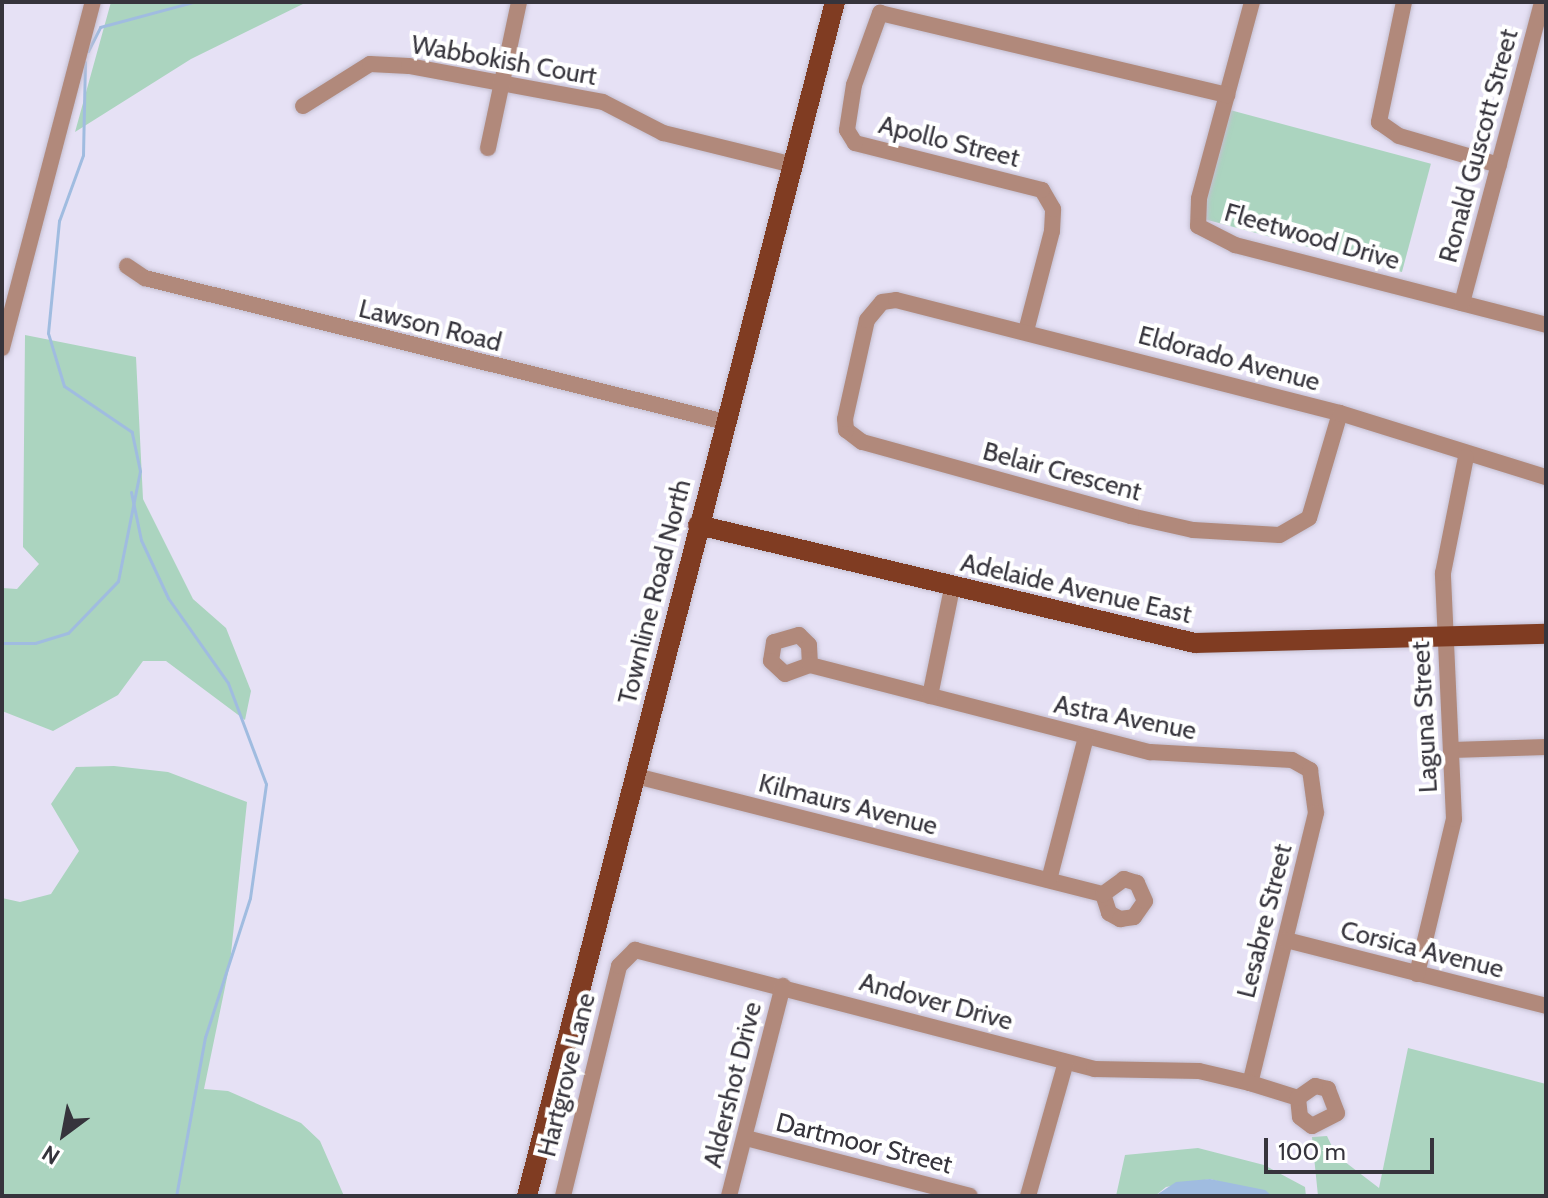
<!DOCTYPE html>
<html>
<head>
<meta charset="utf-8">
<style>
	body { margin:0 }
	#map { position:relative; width:1548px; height:1198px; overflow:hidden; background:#e6e1f5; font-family:Cabin,sans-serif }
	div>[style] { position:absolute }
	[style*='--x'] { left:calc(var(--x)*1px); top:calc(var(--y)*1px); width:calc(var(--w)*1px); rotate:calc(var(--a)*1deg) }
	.green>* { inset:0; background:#abd4bf; transform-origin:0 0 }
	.water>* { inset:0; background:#a0bce0 }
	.stream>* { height:3px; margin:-1.5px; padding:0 1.5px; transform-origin:1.5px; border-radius:1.5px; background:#a0bce0 }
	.roads { filter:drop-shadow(0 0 2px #c3bed0) drop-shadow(0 0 2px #c3bed0) }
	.minor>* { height:16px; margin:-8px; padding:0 8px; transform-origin:8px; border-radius:8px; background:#b1897b }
	.major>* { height:20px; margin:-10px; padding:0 10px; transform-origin:10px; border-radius:10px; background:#803c22 }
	span { translate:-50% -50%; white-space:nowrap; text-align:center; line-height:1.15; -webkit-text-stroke:8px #fff; paint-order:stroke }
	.street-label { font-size:26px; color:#36343c }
	.frame { position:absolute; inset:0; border:4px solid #36343c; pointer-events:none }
	.north { position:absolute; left:24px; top:1094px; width:80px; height:80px; -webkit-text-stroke:6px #fff; paint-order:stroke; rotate:212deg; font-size:22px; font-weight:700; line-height:32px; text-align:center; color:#36343c }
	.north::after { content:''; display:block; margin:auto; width:28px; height:36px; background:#36343c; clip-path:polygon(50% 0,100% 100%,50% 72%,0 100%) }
	.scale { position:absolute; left:1264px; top:1138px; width:170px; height:36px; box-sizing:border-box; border:4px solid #36343c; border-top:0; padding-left:10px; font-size:24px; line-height:28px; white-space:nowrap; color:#36343c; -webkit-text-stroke:6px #fff; paint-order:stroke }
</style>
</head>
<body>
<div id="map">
	<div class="green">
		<i style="clip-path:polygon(111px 2px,307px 2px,191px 59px,75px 132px)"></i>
		<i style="left:1230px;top:110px;width:208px;height:112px;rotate:15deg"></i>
		<i style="clip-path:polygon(25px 335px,136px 357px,143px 499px,193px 599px,226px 628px,251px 691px,245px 720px,166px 661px,143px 661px,118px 695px,53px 731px,2px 711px,2px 588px,17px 589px,39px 564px,23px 547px)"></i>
		<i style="clip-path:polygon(114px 766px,168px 772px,247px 802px,230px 963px,204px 1089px,228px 1091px,301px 1123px,320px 1141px,344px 1196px,2px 1196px,2px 898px,20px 902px,51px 894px,79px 851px,51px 804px,76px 767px)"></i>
		<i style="clip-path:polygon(1408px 1048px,1546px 1084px,1546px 1196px,1318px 1196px,1312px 1137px,1327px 1136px,1336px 1155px,1379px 1188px)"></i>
		<i style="clip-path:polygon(1198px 1148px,1264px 1165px,1305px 1187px,1306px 1196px,1272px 1196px,1210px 1179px,1166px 1187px,1155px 1196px,1116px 1196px,1125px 1155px)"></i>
	</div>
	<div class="water">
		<i style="clip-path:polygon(1210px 1179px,1265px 1190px,1272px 1196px,1155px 1196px,1176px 1182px)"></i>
	</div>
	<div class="stream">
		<i style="--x:88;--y:51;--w:27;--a:-63"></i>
		<i style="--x:100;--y:27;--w:96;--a:-15"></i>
		<i style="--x:131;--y:492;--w:49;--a:78.2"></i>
		<i style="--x:141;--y:540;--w:64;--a:65"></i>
		<i style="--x:168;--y:598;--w:104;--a:54.8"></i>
		<i style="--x:228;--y:683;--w:108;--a:69.4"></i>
		<i style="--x:266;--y:784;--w:115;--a:98"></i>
		<i style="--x:250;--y:898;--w:146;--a:107.9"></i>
		<i style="--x:205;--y:1037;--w:162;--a:100.3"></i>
		<i style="--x:2;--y:643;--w:33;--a:0"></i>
		<i style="--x:35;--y:643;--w:34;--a:-17"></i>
		<i style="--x:68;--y:633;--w:72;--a:-46.1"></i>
		<i style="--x:118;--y:581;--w:112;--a:-78.7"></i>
		<i style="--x:140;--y:471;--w:40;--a:-102"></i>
		<i style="--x:132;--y:432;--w:82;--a:-145.9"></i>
		<i style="--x:64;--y:386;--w:55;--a:-106.8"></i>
		<i style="--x:48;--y:333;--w:113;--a:-84.4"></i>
		<i style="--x:59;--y:221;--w:70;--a:-70"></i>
		<i style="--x:83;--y:155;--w:93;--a:-88.8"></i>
	</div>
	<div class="roads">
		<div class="minor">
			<i style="--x:1252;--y:2;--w:204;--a:105.1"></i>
			<i style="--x:1199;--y:199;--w:27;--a:92"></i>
			<i style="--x:1198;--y:226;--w:42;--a:27.2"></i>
			<i style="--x:1235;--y:245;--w:321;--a:14.4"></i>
			<i style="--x:1404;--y:2;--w:123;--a:101.8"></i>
			<i style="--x:1379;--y:122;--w:24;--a:35"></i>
			<i style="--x:1399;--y:136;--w:104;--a:16.2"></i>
			<i style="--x:303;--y:106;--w:79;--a:-32.1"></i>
			<i style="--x:370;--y:64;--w:39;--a:3"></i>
			<i style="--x:409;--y:66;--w:197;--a:10.5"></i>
			<i style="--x:603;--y:102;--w:68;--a:27.3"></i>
			<i style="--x:663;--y:133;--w:134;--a:13.8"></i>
			<i style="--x:488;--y:148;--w:149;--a:-78"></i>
			<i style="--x:127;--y:266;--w:22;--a:34"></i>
			<i style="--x:145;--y:278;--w:598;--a:13.94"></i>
			<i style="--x:1462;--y:303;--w:311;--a:-75.1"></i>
			<i style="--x:1026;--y:331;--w:103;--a:-75.4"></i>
			<i style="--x:1052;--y:231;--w:22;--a:-87"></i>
			<i style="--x:1053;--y:209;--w:22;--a:-120"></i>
			<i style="--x:1042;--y:190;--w:193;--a:-165.9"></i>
			<i style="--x:855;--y:143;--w:15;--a:-122"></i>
			<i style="--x:847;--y:130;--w:46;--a:-81.2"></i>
			<i style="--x:854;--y:85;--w:77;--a:-70.1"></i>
			<i style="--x:880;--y:13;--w:357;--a:13.3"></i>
			<i style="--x:2;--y:348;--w:358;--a:-75.3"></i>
			<i style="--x:1340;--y:413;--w:109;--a:106.4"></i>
			<i style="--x:1309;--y:518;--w:34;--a:150"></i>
			<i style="--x:1279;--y:535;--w:86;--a:-176.7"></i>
			<i style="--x:1193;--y:530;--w:64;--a:-167.3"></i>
			<i style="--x:1131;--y:516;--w:279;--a:-164.6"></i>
			<i style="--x:862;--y:442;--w:20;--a:-143"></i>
			<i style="--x:846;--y:430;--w:11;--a:-95"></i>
			<i style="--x:845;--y:419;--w:101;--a:-77.5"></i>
			<i style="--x:867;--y:320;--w:23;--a:-50"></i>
			<i style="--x:882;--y:302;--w:14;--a:-8"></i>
			<i style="--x:896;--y:300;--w:458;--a:14.3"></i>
			<i style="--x:1340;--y:413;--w:216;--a:17.3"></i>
			<i style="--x:810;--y:665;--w:20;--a:-93"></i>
			<i style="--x:809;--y:645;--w:14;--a:-135"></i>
			<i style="--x:799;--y:635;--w:26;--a:164"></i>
			<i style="--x:774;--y:642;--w:19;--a:99"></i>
			<i style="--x:771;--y:661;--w:19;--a:43"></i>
			<i style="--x:785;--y:674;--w:27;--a:-20"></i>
			<i style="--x:810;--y:665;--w:351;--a:14.4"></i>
			<i style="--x:1150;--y:752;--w:142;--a:3.2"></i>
			<i style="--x:1292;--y:760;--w:21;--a:29"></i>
			<i style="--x:1310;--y:770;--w:43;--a:82.1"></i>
			<i style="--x:1316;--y:813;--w:278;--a:103.7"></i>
			<i style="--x:930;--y:696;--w:110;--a:-78.5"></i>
			<i style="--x:1452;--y:750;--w:94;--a:-1.8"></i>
			<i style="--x:636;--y:776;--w:482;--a:14.2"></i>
			<i style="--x:1103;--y:894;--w:20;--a:72"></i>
			<i style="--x:1109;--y:913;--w:13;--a:29"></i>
			<i style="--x:1120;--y:919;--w:14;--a:-8"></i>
			<i style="--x:1134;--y:917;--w:19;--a:-55"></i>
			<i style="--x:1145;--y:901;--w:20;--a:-114"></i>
			<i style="--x:1137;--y:883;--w:14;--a:-163"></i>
			<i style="--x:1124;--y:879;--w:26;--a:144"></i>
			<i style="--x:1049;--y:880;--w:148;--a:-75.5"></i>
			<i style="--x:1286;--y:940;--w:268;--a:14.2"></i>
			<i style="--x:1417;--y:974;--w:159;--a:-76.6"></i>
			<i style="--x:1454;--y:819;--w:246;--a:-92.6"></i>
			<i style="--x:1443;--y:573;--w:118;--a:-78.8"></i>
			<i style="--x:746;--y:1138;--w:231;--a:14.5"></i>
			<i style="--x:563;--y:1196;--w:237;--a:-76.3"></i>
			<i style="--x:619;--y:966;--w:23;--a:-45"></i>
			<i style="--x:635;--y:950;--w:474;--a:14.5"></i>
			<i style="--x:1094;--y:1069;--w:105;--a:1.1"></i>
			<i style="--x:1199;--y:1071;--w:52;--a:13.2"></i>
			<i style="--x:1250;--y:1083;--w:50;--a:17.4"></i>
			<i style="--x:1298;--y:1098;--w:19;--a:84"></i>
			<i style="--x:1300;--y:1117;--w:15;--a:37"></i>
			<i style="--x:1312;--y:1126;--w:28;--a:-27"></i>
			<i style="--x:1337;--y:1113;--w:26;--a:-111"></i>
			<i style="--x:1328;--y:1089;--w:13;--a:-167"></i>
			<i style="--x:1315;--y:1086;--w:21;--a:145"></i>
			<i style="--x:729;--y:1196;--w:217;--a:-75.6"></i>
			<i style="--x:1028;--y:1196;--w:139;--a:-74.2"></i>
		</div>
		<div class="major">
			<i style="--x:698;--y:525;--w:511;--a:13.36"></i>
			<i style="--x:1195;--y:643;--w:351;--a:-1.5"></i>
			<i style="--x:527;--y:1196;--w:1233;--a:-75.54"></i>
		</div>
	</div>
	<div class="street-label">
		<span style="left:504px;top:61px;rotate:10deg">Wabbokish Court</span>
		<span style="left:949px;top:142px;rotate:14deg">Apollo Street</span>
		<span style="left:1479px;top:146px;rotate:-75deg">Ronald Guscott Street</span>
		<span style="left:1312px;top:237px;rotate:16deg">Fleetwood Drive</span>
		<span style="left:430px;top:326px;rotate:14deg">Lawson Road</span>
		<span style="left:1229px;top:359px;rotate:15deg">Eldorado Avenue</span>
		<span style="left:1062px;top:472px;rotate:15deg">Belair Crescent</span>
		<span style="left:1076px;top:589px;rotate:13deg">Adelaide Avenue East</span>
		<span style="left:655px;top:592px;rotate:-76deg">Townline Road North</span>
		<span style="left:1425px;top:717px;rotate:-93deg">Laguna Street</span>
		<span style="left:1125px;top:718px;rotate:11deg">Astra Avenue</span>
		<span style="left:848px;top:805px;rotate:14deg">Kilmaurs Avenue</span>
		<span style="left:1265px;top:921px;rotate:-76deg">Lesabre Street</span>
		<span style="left:1422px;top:950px;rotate:14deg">Corsica Avenue</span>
		<span style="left:936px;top:1002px;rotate:15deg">Andover Drive</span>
		<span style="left:567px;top:1075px;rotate:-76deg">Hartgrove Lane</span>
		<span style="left:733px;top:1085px;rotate:-76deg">Aldershot Drive</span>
		<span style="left:864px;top:1144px;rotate:14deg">Dartmoor Street</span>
	</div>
	<div class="frame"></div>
	<div class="north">N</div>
	<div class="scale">100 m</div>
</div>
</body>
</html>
